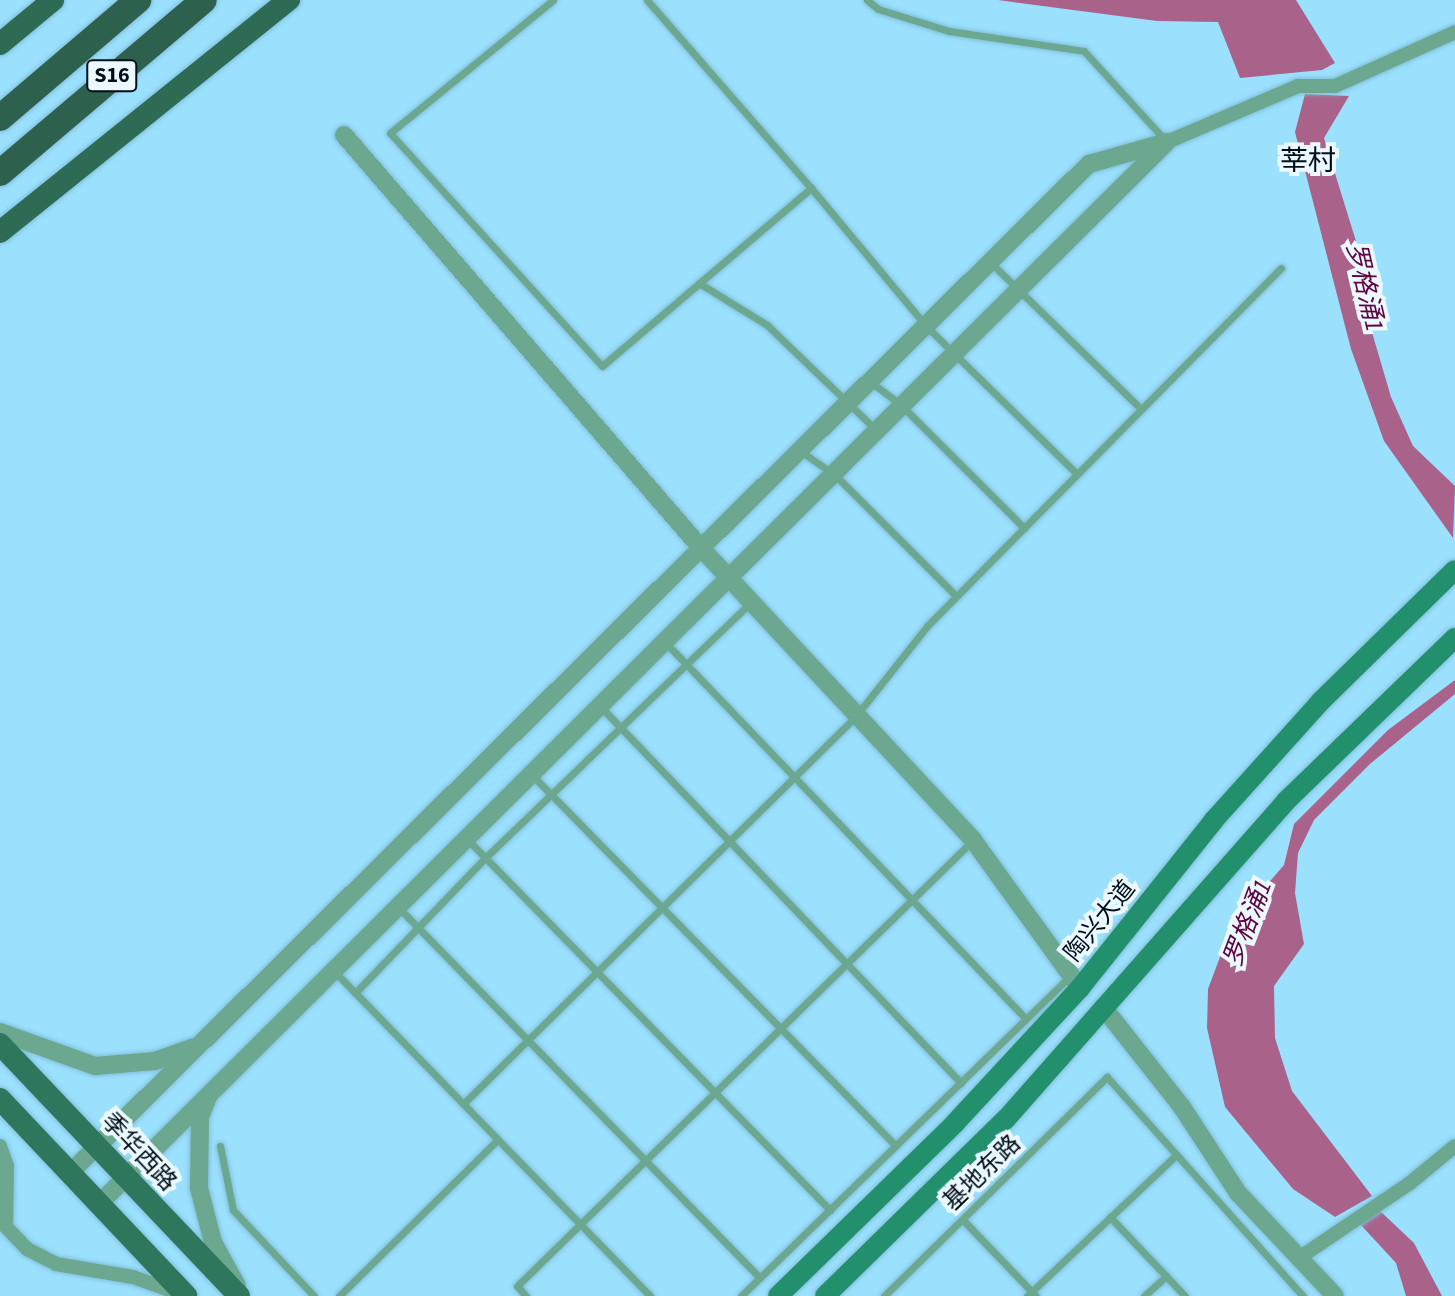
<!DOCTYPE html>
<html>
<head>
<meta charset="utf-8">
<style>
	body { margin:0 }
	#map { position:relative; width:1455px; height:1296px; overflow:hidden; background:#9be1fe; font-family:"Source Sans 3","Noto Sans SC",sans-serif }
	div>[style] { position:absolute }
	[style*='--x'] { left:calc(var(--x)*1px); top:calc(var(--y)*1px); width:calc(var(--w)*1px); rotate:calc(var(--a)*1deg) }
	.water>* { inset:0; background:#a9638a }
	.roads { filter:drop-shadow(0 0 2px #82bfd9) drop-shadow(0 0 2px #82bfd9) }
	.service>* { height:7px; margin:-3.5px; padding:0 3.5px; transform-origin:3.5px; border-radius:3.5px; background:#6ba88f }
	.minor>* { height:14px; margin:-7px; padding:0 7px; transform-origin:7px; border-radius:7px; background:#6ba88f }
	.tertiary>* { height:18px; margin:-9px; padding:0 9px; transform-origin:9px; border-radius:9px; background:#6ba88f }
	.secondary>* { height:20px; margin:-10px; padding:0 10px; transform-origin:10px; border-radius:10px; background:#22906c }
	.primary>* { height:22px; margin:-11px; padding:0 11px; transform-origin:11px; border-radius:11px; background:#2e765c }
	.trunk>* { height:22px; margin:-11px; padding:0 11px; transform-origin:11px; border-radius:11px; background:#2e6b54 }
	.motorway>* { height:26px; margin:-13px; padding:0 13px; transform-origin:13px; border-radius:13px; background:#2d604d }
	span { translate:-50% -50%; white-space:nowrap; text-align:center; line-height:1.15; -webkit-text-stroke:8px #ebf9ff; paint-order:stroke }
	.shield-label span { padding:2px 6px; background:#ebf9ff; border:2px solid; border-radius:6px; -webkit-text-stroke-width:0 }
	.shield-label { font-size:22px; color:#000e16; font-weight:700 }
	.street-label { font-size:24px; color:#000e16 }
	.water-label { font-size:26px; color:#5f0442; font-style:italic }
	.quarter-label { font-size:28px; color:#000e16 }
</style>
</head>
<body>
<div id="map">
	<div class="water">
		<i style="clip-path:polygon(998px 0,1296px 0,1335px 63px,1322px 70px,1240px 78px,1218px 22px,1157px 21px)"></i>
		<i style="clip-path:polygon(1305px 94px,1349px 96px,1324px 138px,1369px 283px,1364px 305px,1391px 397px,1413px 446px,1455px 486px,1453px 538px,1384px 441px,1351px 349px,1295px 132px)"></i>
		<i style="clip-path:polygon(1455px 680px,1455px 694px,1370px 764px,1314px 820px,1298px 853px,1295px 893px,1304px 944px,1274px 986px,1275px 1038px,1292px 1091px,1372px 1196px,1335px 1217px,1293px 1189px,1225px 1107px,1207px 1028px,1208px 989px,1232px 925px,1284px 865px,1294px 824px,1388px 730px)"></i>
		<i style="clip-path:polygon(1378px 1209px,1414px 1243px,1442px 1296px,1406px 1296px,1396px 1263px,1360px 1224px)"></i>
	</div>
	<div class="roads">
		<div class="service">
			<i style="--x:553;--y:0;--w:210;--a:140.8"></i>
			<i style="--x:390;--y:133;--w:315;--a:47.7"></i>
			<i style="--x:602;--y:366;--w:275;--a:-40.4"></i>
			<i style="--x:811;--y:188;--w:180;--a:50.2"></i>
			<i style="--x:926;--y:326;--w:211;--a:44.4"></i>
			<i style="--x:647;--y:0;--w:249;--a:48.9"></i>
			<i style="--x:867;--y:0;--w:14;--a:39"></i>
			<i style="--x:878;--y:9;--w:74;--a:17.2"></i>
			<i style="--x:949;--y:31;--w:136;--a:8.4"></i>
			<i style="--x:1084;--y:51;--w:120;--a:47.7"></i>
			<i style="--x:992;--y:264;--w:208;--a:44.2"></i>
			<i style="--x:699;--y:283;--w:80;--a:31.7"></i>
			<i style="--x:767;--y:325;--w:150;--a:43.9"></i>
			<i style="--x:872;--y:383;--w:38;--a:37"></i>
			<i style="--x:902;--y:406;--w:173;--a:45"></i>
			<i style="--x:802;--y:452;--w:39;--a:35"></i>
			<i style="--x:834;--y:474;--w:173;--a:45"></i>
			<i style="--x:665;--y:642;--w:522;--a:46.24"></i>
			<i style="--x:600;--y:706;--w:522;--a:46.24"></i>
			<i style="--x:531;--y:774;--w:521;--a:45.54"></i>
			<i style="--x:468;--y:840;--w:518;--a:45.63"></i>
			<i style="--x:398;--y:907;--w:518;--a:45.7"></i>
			<i style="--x:335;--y:972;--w:452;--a:45.8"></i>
			<i style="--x:355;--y:993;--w:187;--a:-46.1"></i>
			<i style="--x:485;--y:858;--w:366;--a:-43.9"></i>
			<i style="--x:463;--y:1104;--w:551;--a:-44.63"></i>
			<i style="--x:855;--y:717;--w:117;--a:-51.6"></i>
			<i style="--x:928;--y:625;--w:502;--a:-45.32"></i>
			<i style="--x:220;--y:1146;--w:65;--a:78.5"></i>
			<i style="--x:233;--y:1210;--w:118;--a:46.7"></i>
			<i style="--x:1110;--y:1217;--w:109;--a:46.5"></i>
			<i style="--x:963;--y:1220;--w:105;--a:46.2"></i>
			<i style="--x:339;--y:1296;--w:223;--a:-44.6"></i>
			<i style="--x:526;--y:1296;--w:13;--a:-132"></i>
			<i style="--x:517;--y:1286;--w:635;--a:-44.36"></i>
			<i style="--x:741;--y:1296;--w:458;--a:-44.2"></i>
			<i style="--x:884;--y:1296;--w:313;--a:-44.5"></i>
			<i style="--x:1107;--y:1077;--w:294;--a:48.2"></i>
			<i style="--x:1027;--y:1296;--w:204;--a:-43.4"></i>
			<i style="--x:1144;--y:1296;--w:30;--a:-42"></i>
		</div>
		<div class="minor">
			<i style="--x:1167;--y:142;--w:142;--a:-23.1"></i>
			<i style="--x:1298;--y:86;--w:37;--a:0"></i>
			<i style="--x:1335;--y:86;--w:132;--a:-24.2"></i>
			<i style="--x:0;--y:1146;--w:21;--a:71"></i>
			<i style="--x:7;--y:1166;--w:61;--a:90.9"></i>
			<i style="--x:6;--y:1227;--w:30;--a:46"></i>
			<i style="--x:27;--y:1249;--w:33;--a:27"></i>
			<i style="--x:56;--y:1264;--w:78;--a:9.6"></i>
			<i style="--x:133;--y:1277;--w:48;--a:19.6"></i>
			<i style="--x:1299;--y:1258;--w:134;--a:-34"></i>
			<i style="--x:1410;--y:1183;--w:58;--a:-39.4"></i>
		</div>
		<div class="tertiary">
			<i style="--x:344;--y:135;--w:546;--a:49.16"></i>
			<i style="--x:701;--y:548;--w:399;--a:47"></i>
			<i style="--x:973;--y:840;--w:183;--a:54.1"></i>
			<i style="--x:1103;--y:1007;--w:127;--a:51.7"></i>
			<i style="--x:1182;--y:1107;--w:103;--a:56.9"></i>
			<i style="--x:1238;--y:1193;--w:141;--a:46.7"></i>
			<i style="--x:0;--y:1032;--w:101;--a:19.7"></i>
			<i style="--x:95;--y:1066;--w:60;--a:-4.8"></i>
			<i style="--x:155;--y:1061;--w:41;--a:-19.7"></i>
			<i style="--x:208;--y:1097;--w:22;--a:112"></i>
			<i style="--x:200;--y:1117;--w:71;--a:90.8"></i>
			<i style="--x:199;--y:1188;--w:56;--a:75.5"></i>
			<i style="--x:213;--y:1242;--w:50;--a:61.4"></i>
			<i style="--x:70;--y:1173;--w:1434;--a:-44.72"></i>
			<i style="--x:1089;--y:164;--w:81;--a:-15.8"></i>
			<i style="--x:99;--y:1204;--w:1503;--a:-44.84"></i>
		</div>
		<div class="secondary">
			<i style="--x:778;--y:1296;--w:248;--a:-44.3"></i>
			<i style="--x:955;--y:1123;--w:184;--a:-47.2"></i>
			<i style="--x:1080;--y:988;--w:215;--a:-51.4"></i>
			<i style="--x:1214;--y:820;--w:160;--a:-48"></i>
			<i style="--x:1321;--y:701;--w:187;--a:-44.4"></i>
			<i style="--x:825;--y:1296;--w:253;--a:-44.4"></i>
			<i style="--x:1006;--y:1119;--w:424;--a:-48.6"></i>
			<i style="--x:1286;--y:801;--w:235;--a:-44"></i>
		</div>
		<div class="primary">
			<i style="--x:0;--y:1044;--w:347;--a:46.5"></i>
			<i style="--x:0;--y:1099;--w:271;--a:46.6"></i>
		</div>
		<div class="trunk">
			<i style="--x:0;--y:44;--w:69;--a:-39.7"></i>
			<i style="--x:0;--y:232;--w:371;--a:-38.8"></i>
		</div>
		<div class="motorway">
			<i style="--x:0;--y:118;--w:182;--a:-40.5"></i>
			<i style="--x:0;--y:173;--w:267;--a:-40.3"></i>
		</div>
	</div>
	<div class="shield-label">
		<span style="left:112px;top:76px">S16</span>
	</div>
	<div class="street-label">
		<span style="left:1100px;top:921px;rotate:-51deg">陶兴大道</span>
		<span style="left:139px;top:1152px;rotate:47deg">季华西路</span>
		<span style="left:982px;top:1173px;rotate:-44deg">基地东路</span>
	</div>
	<div class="water-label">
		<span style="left:1365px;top:287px;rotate:77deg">罗格涌1</span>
		<span style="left:1248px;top:923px;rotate:-69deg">罗格涌1</span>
	</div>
	<div class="quarter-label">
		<span style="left:1308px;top:161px">莘村</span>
	</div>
</div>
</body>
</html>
